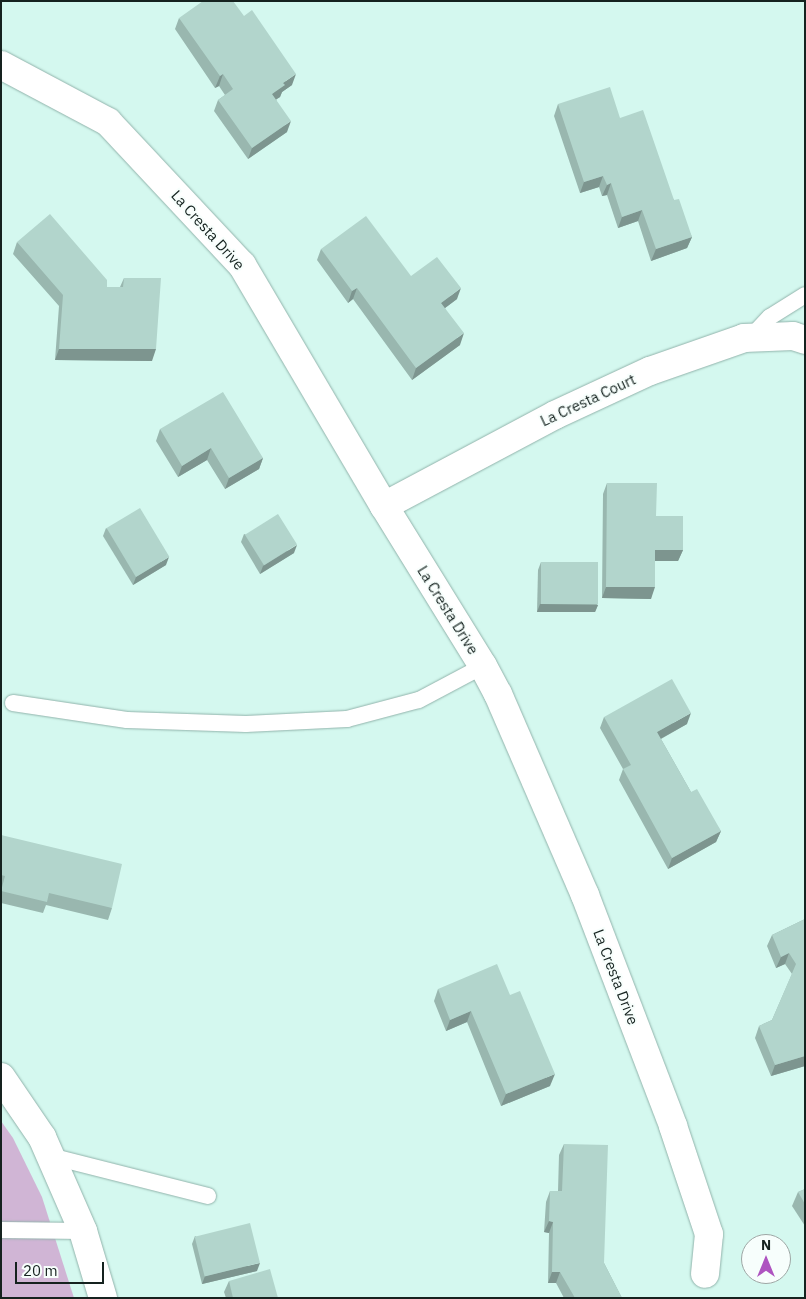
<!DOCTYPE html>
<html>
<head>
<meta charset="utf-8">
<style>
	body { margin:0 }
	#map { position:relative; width:806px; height:1299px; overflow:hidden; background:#d4f8ef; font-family:"IBM Plex Sans",sans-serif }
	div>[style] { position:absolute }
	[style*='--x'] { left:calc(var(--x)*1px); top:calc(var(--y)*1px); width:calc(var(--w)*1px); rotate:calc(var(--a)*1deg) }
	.green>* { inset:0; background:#d0b5d5 }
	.roads { filter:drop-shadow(0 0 1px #91b3ab) drop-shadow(0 0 1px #91b3ab) }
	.lane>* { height:16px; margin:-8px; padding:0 8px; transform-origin:8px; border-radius:8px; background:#fff }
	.street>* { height:28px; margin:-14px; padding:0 14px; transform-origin:14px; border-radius:14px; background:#fff }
	.wall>* { inset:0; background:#99b7af }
	.shaded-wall>* { inset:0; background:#7d958f }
	.building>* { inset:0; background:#b2d5cc; transform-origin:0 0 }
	span { translate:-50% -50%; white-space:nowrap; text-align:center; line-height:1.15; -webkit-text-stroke:4px #f7fefc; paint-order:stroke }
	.street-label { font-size:15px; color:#15221f }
	.frame { position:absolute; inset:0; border:2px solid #15221f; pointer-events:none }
	.north { position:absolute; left:741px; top:1234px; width:50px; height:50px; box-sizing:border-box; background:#f7fefc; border:1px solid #9da6a4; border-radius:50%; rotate:0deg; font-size:14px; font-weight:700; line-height:20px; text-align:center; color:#15221f }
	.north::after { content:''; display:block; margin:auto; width:18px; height:22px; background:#ae54c0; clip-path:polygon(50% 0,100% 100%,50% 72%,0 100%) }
	.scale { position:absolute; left:15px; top:1262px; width:89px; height:22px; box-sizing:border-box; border:2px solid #15221f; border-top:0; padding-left:6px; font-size:15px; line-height:18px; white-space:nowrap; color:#15221f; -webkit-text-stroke:4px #f7fefc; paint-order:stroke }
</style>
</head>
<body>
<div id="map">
	<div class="green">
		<i style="clip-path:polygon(1px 1121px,13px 1138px,42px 1197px,74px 1298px,1px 1298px)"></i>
	</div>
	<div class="roads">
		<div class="lane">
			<i style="--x:752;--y:336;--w:26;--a:-47"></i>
			<i style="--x:770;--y:317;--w:41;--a:-32.2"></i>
			<i style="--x:13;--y:703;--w:115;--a:8.5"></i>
			<i style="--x:127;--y:720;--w:119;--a:1.9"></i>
			<i style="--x:246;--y:724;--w:101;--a:-2.8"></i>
			<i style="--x:347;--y:719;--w:74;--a:-14.8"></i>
			<i style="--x:419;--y:700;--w:72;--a:-28"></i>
			<i style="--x:50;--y:1156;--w:163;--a:14.2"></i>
			<i style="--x:1;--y:1230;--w:82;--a:0.7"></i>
		</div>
		<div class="street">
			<i style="--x:1;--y:65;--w:121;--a:28"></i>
			<i style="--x:108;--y:122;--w:196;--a:46.9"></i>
			<i style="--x:242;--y:265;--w:280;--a:59.5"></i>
			<i style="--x:384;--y:506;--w:188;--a:58.3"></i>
			<i style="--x:483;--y:666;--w:32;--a:62"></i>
			<i style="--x:498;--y:694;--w:219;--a:66.6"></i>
			<i style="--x:585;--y:895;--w:247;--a:69.1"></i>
			<i style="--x:673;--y:1126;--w:114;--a:71.6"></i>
			<i style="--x:709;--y:1234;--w:40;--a:95.7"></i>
			<i style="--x:384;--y:506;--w:194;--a:-28"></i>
			<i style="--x:555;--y:415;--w:105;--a:-24.9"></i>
			<i style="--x:650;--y:371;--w:100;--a:-19.3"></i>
			<i style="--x:744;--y:338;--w:49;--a:-2.3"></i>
			<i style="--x:793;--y:336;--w:13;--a:18"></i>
			<i style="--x:1;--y:1077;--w:73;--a:55.7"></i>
			<i style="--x:42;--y:1137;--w:103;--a:66.4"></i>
			<i style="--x:83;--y:1231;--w:70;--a:73.4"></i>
		</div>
	</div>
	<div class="wall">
		<i style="clip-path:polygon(179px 18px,292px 85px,282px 92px,280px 97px,276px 99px,287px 132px,248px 159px,214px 111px,218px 100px,225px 95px,219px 86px,215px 88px,175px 29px)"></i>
		<i style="clip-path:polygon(558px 104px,620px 118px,674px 200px,692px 237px,687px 248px,651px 261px,638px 221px,618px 228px,607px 195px,602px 196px,599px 187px,580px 193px,554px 116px)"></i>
		<i style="clip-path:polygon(17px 242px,107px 287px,120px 287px,124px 278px,152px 361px,55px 360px,59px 306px,13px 254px)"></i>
		<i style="clip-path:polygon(321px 249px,457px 299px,445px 308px,460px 345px,412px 380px,353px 299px,348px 303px,317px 260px)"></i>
		<i style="clip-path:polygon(160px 429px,263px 458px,259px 469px,225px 489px,207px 460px,178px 477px,156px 441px)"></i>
		<i style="clip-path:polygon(607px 483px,656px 516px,683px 550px,678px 561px,655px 561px,651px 599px,602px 598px,603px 494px)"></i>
		<i style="clip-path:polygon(106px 528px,166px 565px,133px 585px,103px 536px)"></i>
		<i style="clip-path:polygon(244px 534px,294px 553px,260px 574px,241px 542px)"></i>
		<i style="clip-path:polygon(541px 562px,598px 605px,595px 612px,537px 612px,538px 570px)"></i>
		<i style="clip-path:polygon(604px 717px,687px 724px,661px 739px,691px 792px,721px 831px,716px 842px,668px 869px,619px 780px,623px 769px,600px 728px)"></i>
		<i style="clip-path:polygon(1px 835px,112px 908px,108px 920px,46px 905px,43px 913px,1px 903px)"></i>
		<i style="clip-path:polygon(805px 919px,805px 1066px,771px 1076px,755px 1038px,759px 1026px,772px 1020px,792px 974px,785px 964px,776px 968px,767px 946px,772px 935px)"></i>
		<i style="clip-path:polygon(438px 989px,510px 995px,550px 1086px,501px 1106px,467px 1022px,446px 1031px,434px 1001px)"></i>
		<i style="clip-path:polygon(564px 1144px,604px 1263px,622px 1298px,564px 1298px,556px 1283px,548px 1283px,549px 1233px,544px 1232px,546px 1202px,550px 1191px,558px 1191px,559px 1155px)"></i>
		<i style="clip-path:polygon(805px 1189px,805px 1226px,792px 1206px,798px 1192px)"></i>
		<i style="clip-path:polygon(195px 1236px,257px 1271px,202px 1284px,192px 1244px)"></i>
		<i style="clip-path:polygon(229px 1281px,278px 1298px,226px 1298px,224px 1292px)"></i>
	</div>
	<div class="shaded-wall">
		<i style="clip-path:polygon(223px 74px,219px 86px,215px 88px,220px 76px)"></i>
		<i style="clip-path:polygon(296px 74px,292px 85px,282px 92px,280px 97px,268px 105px,272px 94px,283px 83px)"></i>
		<i style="clip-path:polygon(291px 121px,287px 132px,248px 159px,252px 148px)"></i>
		<i style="clip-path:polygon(603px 176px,599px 187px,580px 193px,584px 182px)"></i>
		<i style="clip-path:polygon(611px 183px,607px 195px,602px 196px,607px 185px)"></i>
		<i style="clip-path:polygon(642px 210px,638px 221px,618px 228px,622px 217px)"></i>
		<i style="clip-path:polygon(692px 237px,687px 248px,651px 261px,656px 249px)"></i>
		<i style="clip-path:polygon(357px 288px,353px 299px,348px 303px,352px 291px)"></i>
		<i style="clip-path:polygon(461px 288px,457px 299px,437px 314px,441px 303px)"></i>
		<i style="clip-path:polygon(464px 333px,460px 345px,412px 380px,416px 368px)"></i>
		<i style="clip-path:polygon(59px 349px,156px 349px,152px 361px,55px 360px)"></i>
		<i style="clip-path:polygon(211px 448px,207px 460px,178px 477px,182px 466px)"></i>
		<i style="clip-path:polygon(263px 458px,259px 469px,225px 489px,229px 478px)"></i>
		<i style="clip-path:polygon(297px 545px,294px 553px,260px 574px,263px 566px)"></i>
		<i style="clip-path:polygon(655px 550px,683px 550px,678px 561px,651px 561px)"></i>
		<i style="clip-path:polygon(169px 557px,166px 565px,133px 585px,136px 577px)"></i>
		<i style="clip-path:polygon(606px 587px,655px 587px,651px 599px,602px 598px)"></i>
		<i style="clip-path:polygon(540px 604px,598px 605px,595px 612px,537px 612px)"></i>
		<i style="clip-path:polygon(691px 713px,687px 724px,653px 743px,657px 732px)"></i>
		<i style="clip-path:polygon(721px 831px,716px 842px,668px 869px,672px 858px)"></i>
		<i style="clip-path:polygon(789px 953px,785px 964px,776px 968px,781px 957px)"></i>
		<i style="clip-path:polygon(471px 1011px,467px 1022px,446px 1031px,450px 1020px)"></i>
		<i style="clip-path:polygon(805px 1056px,805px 1066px,771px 1076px,775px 1065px)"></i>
		<i style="clip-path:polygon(555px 1074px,550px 1086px,501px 1106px,506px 1094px)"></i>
		<i style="clip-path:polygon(549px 1221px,553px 1222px,549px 1233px,544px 1232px)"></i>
		<i style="clip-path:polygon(260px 1263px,257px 1271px,202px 1284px,205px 1276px)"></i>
		<i style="clip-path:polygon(552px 1272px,560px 1272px,556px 1283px,548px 1283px)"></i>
	</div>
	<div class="building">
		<i style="clip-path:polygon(203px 1px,233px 1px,244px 16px,252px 10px,296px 74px,283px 83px,285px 85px,272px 94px,291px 121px,252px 148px,218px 100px,233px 89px,223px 74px,220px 76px,179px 18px)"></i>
		<i style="clip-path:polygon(610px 87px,620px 118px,643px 110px,674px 200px,679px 199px,692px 237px,656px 249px,642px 210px,622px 217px,611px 183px,607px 185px,603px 176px,584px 182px,558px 104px)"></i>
		<i style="clip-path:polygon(50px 214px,107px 280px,107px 287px,123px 287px,124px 278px,161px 278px,156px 349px,59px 349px,63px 295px,17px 242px)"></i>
		<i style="clip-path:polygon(366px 216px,411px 276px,437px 257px,461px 288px,441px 303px,464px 333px,416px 368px,357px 288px,352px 291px,321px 249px)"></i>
		<i style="clip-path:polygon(223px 392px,263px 458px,229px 478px,211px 448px,182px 466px,160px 429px)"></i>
		<i style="clip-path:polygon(607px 483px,657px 483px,656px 516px,683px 516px,683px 550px,655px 550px,655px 587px,606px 587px)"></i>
		<i style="left:140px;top:508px;width:57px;height:39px;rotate:59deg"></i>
		<i style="left:278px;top:514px;width:36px;height:39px;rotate:58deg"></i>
		<i style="left:541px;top:562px;width:57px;height:42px"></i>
		<i style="clip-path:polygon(672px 679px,691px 713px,657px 732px,691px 792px,697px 789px,721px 831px,672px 858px,623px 769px,631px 765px,604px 717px)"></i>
		<i style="clip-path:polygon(1px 835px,122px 864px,112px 908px,49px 893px,47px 902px,1px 891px,5px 876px,1px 875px)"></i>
		<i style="clip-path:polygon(805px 919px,805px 1056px,775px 1065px,759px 1026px,772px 1020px,796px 964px,789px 953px,781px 957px,772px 935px)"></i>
		<i style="clip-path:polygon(497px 964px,510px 995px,520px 991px,555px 1074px,506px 1094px,471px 1011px,450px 1020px,438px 989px)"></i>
		<i style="clip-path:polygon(564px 1144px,608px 1145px,604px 1263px,622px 1298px,575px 1298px,560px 1272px,552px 1272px,553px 1222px,549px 1221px,550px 1191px,562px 1191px)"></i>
		<i style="clip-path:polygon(805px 1189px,805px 1204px,798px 1192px)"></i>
		<i style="left:250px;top:1223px;width:41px;height:57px;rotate:76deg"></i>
		<i style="clip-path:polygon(270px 1269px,278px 1298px,233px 1298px,229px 1281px)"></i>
	</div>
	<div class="street-label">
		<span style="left:208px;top:230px;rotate:48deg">La Cresta Drive</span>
		<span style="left:588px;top:400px;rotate:-25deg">La Cresta Court</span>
		<span style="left:448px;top:610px;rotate:58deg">La Cresta Drive</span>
		<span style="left:616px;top:977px;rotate:69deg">La Cresta Drive</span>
	</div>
	<div class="frame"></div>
	<div class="north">N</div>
	<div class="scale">20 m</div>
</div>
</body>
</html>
